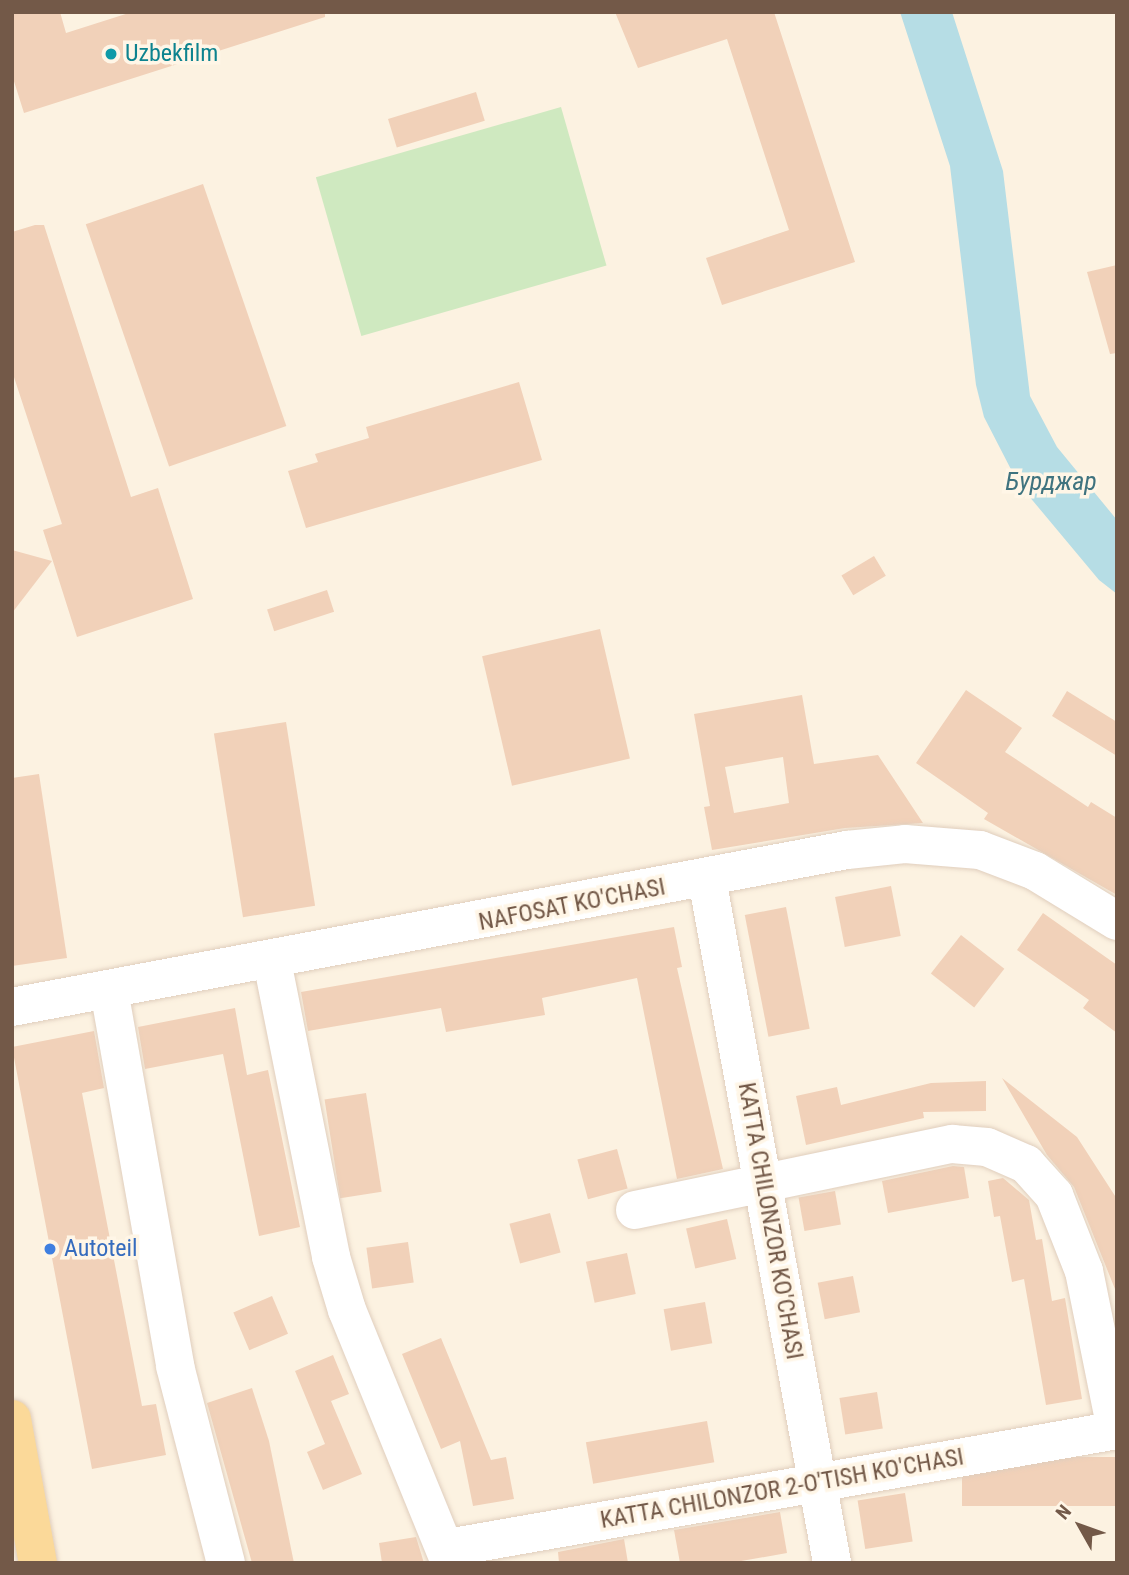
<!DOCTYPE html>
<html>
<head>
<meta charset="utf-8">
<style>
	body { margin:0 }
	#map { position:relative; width:1129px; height:1575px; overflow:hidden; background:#fcf2e1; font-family:"Roboto Condensed",sans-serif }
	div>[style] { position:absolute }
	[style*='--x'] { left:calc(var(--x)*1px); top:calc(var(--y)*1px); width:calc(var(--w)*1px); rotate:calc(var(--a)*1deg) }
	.green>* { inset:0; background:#cfe9c0; transform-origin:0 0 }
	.water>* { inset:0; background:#b6dde5 }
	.building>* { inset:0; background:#f1d1b9; transform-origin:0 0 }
	.roads { filter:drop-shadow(0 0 2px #e0cebd) drop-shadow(0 0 2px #e0cebd) }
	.minor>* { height:38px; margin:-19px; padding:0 19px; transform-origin:19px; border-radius:19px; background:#fff }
	.major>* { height:38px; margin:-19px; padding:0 19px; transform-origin:19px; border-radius:19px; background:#fbd999 }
	.dots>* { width:19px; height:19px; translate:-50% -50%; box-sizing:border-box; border:4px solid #fff6e7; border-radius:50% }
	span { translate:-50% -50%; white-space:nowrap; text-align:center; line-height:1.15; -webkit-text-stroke:7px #fff6e7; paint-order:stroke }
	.culture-label { font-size:24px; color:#0d838f }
	.left { translate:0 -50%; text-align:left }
	.street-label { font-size:24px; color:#735948 }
	.shop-label { font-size:24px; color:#366cbe }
	.water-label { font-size:26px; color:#3f737f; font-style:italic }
	.frame { position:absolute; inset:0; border:14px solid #735948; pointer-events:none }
	.north { position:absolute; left:1045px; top:1491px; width:70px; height:70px; -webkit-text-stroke:5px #fff6e7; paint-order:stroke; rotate:310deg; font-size:19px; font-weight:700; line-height:28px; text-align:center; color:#735948 }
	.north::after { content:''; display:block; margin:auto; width:24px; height:32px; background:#735948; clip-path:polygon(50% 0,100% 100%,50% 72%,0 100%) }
</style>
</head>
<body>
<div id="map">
	<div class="green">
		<i style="left:561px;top:107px;width:165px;height:255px;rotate:74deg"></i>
	</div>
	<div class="water">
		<i style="clip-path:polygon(900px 12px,952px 12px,1003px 171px,1030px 396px,1057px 447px,1117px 520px,1117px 594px,1099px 580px,1018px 483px,984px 417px,976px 385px,950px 166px)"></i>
	</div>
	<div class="building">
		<i style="clip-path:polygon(12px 12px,60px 12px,66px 33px,132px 12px,325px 12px,325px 17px,24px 113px,12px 75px)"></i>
		<i style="clip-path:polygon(615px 12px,774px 12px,855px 262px,722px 305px,706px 258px,789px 230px,727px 39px,638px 68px)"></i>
		<i style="left:476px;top:92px;width:30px;height:92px;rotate:73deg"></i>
		<i style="left:203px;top:184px;width:256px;height:124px;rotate:71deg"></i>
		<i style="clip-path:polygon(35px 225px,44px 225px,131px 497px,158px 488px,193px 599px,77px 637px,43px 530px,62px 524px,12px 371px,12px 232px)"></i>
		<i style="clip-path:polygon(1117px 265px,1117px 353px,1110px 354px,1087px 272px)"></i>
		<i style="clip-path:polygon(519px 382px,542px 460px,306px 528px,288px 471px,318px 462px,315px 454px,369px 438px,366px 427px)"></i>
		<i style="clip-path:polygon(12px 550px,52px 561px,12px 613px)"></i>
		<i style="left:874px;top:556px;width:23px;height:38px;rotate:59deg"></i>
		<i style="left:327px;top:590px;width:23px;height:63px;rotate:72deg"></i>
		<i style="left:600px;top:629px;width:133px;height:121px;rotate:77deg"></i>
		<i style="clip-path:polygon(966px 690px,1022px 728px,1005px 752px,1088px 807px,1091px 802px,1117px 818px,1117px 895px,984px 819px,988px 813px,916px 763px)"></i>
		<i style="clip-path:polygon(1067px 691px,1117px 722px,1117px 756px,1052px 716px)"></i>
		<i style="clip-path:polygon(evenodd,802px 695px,814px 764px,878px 755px,923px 823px,845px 828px,712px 850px,704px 807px,710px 806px,694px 714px,802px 695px,783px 757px,789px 803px,734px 813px,725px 767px,783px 757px)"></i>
		<i style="left:286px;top:722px;width:186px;height:73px;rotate:81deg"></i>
		<i style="clip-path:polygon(39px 774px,67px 958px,12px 966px,12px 778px)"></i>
		<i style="left:891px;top:886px;width:51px;height:57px;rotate:79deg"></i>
		<i style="left:786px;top:907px;width:124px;height:42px;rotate:79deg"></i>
		<i style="clip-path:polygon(1043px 913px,1117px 965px,1117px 1033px,1083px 1008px,1089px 1000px,1017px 950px)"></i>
		<i style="clip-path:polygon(674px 927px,682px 967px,677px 968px,723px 1169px,677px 1179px,637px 978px,542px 998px,545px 1015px,446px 1032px,441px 1008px,308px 1031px,301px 992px)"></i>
		<i style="left:961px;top:935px;width:55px;height:49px;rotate:38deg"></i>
		<i style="clip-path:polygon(235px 1008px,247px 1075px,268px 1070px,300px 1227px,259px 1236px,223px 1054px,145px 1069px,138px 1027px)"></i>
		<i style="clip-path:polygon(94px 1031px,104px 1088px,82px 1093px,142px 1406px,156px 1404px,166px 1455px,92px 1469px,12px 1047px)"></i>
		<i style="clip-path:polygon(1002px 1078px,1077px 1137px,1117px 1199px,1117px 1294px,1074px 1187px,1047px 1155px)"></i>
		<i style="clip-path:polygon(986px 1081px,986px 1111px,923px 1112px,924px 1118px,806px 1145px,796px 1096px,837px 1087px,841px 1105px,931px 1083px)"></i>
		<i style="left:366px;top:1093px;width:100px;height:42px;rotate:81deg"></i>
		<i style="left:617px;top:1149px;width:41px;height:41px;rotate:75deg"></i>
		<i style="clip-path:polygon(953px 1166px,964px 1167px,969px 1198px,888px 1213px,882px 1181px)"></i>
		<i style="clip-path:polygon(1003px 1178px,1029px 1200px,1036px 1240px,1042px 1239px,1052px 1301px,1065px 1298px,1082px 1399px,1046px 1405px,1024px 1279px,1012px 1282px,1000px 1216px,994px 1217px,988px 1181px)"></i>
		<i style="left:835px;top:1191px;width:34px;height:37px;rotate:80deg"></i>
		<i style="left:550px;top:1213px;width:41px;height:42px;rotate:75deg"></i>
		<i style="left:727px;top:1219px;width:41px;height:42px;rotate:77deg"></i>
		<i style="left:408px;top:1242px;width:41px;height:42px;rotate:82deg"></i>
		<i style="left:627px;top:1253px;width:42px;height:42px;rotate:78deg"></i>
		<i style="left:853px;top:1276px;width:37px;height:36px;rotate:79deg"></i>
		<i style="left:272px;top:1296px;width:41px;height:42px;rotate:67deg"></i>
		<i style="left:705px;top:1302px;width:42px;height:42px;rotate:80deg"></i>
		<i style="clip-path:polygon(441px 1338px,491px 1460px,506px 1457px,514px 1499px,473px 1506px,460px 1441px,441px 1449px,402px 1354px)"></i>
		<i style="clip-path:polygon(333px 1355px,349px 1394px,331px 1401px,362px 1474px,323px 1490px,307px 1452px,325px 1444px,295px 1371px)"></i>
		<i style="clip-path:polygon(252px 1388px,269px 1441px,294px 1563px,252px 1563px,207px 1403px)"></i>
		<i style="left:877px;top:1392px;width:37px;height:38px;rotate:81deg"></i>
		<i style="left:707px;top:1421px;width:42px;height:123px;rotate:80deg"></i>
		<i style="left:1117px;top:1457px;width:49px;height:155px;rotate:90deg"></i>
		<i style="left:905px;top:1493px;width:49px;height:48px;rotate:81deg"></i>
		<i style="clip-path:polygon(780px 1512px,787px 1553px,730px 1563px,680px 1563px,674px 1530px)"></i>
		<i style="clip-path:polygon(416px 1537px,424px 1563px,382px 1563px,379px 1543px)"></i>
		<i style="clip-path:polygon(624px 1539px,628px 1563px,559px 1563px,558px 1552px)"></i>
	</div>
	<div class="roads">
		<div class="minor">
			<i style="--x:707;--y:879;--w:695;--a:79.64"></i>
			<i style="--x:272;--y:961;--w:302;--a:78.7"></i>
			<i style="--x:331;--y:1257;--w:55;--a:73.2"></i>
			<i style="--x:347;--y:1310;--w:273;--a:67.8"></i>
			<i style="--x:109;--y:990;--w:382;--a:80"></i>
			<i style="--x:175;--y:1366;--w:203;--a:75.5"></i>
			<i style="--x:12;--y:1007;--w:850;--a:-10.65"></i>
			<i style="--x:847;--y:850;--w:58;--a:-5.9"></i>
			<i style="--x:905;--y:844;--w:75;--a:4.6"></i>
			<i style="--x:980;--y:850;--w:59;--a:20.9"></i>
			<i style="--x:1035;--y:871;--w:96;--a:31.4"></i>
			<i style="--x:635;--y:1210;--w:324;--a:-11.8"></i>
			<i style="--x:952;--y:1144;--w:35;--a:5"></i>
			<i style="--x:987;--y:1147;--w:43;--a:23.6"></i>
			<i style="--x:1026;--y:1164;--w:42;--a:47.9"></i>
			<i style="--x:1054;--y:1195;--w:82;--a:68.5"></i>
			<i style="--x:1084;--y:1271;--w:162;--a:78.6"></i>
			<i style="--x:448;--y:1548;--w:679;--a:-10"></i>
		</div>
		<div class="major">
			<i style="--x:12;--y:1419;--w:146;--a:79.8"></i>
		</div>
	</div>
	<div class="dots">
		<i style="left:111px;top:54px;background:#0f9aa8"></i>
		<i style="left:50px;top:1249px;background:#3f7fe0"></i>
	</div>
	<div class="culture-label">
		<span class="left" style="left:125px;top:54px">Uzbekfilm</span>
	</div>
	<div class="street-label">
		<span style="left:572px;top:905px;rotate:-11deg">NAFOSAT KO'CHASI</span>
		<span style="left:770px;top:1221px;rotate:80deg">KATTA CHILONZOR KO'CHASI</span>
		<span style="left:782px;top:1489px;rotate:-10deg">KATTA CHILONZOR 2-O'TISH KO'CHASI</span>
	</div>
	<div class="shop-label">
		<span class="left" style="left:64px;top:1249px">Autoteil</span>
	</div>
	<div class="water-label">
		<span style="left:1051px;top:482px">Бурджар</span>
	</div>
	<div class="frame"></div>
	<div class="north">N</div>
</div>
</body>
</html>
